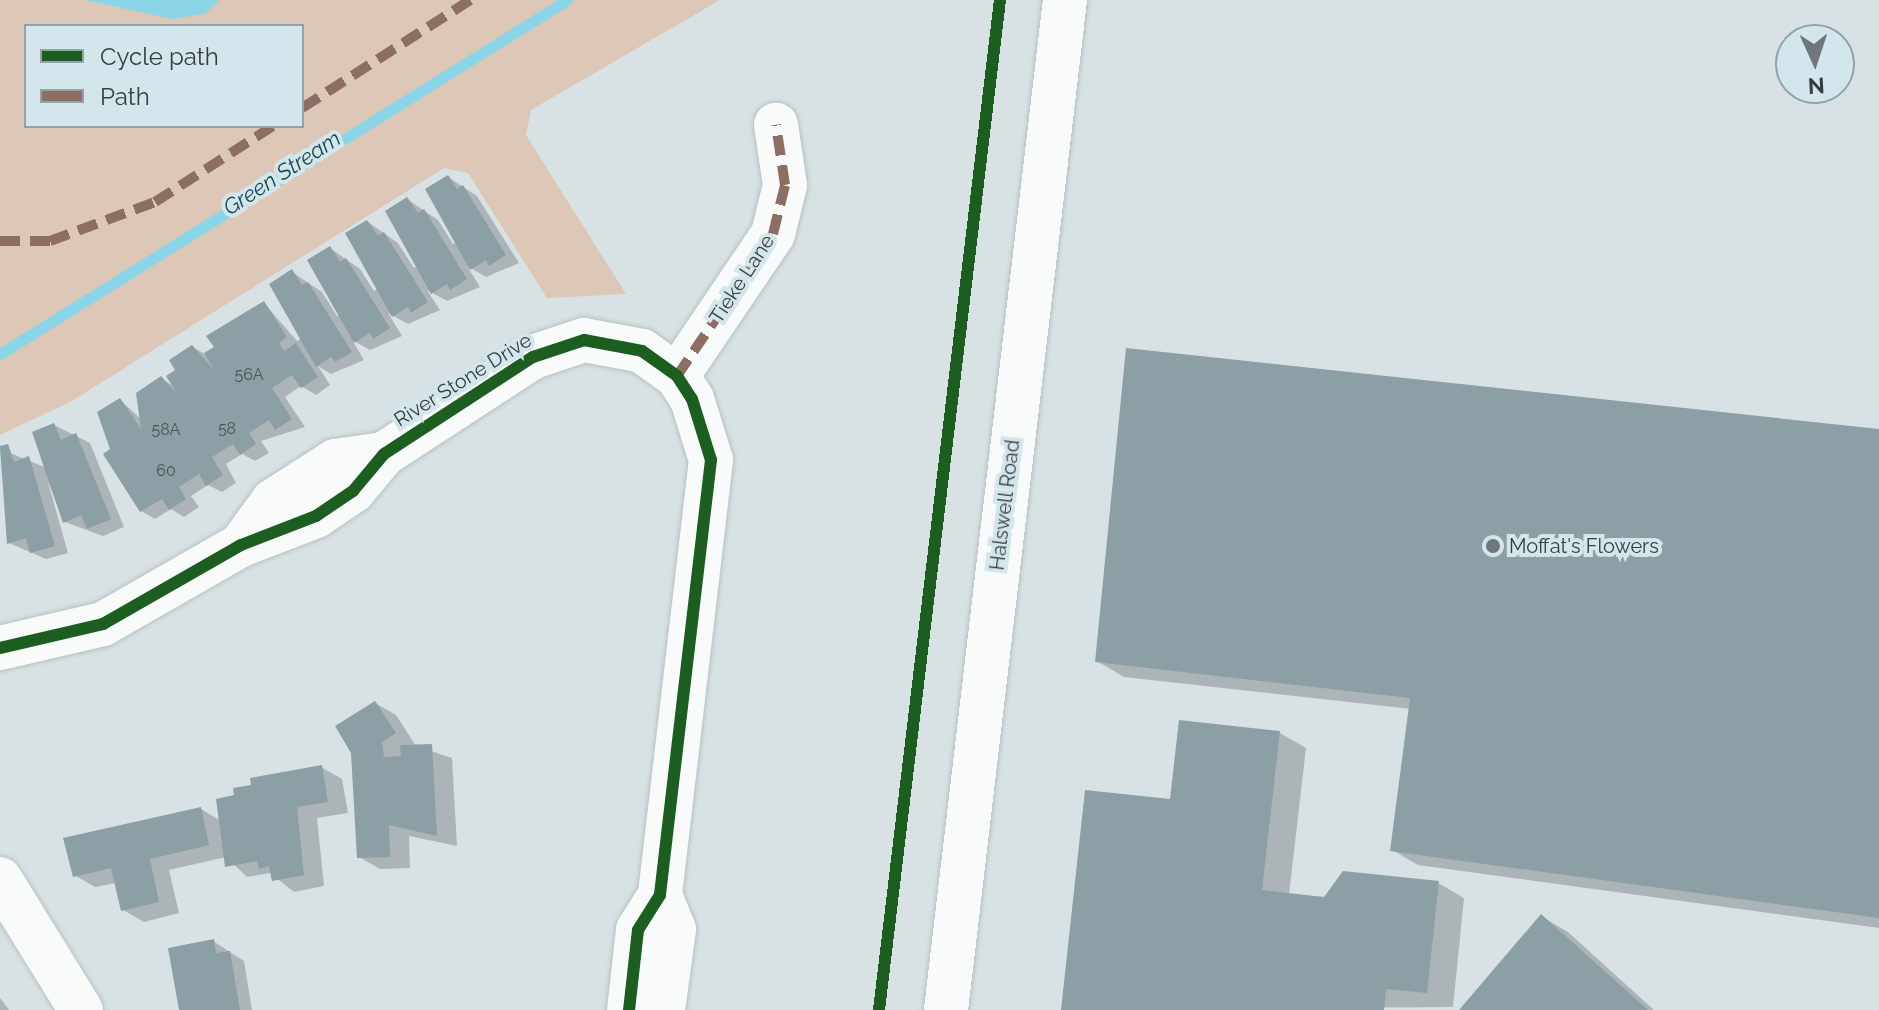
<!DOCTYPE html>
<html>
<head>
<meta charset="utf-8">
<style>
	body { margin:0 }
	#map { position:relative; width:1879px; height:1010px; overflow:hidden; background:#d8e2e5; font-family:Raleway,sans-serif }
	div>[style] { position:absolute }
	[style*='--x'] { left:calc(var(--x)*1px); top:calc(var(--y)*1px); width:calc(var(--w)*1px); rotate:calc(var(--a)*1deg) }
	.green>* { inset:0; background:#ddc7b7 }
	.water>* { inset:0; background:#8ad6e8 }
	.shadow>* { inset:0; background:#0003 }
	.stream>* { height:11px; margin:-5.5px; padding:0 5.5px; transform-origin:5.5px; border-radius:5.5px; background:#8ad6e8 }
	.building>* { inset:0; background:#8b9fa4 }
	.roads { filter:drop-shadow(0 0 2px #b9c0c3) drop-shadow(0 0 2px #b9c0c3) }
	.minor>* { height:44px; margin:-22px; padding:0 22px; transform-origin:22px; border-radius:22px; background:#f9fbfb }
	.primary>* { height:44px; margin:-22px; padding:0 22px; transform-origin:22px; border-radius:22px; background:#f9fbfb }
	.quiet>* { height:10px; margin-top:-5px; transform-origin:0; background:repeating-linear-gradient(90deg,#8d6e63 0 20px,transparent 0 30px) }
	.cycleway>* { height:12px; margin:-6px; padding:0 6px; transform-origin:6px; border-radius:6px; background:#1b5e20 }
	.dots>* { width:22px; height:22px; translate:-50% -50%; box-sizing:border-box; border:4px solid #d2e6eb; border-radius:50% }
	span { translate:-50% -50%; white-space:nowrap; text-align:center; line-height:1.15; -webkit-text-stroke:8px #d2e6eb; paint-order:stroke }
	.number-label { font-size:16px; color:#4c5659 }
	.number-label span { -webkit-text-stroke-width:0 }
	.street-label { font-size:20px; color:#373e40 }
	.poi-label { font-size:20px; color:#373e40 }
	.left { translate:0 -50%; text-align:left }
	.water-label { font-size:22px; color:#1a4853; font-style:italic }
	.legend { position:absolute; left:24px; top:24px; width:280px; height:104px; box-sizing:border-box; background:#d2e6eb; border:2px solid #94a3a7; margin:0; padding:10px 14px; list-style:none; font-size:24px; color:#373e40 }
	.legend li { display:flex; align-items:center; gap:16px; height:40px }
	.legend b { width:40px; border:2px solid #94a3a7 }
	.north { position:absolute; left:1775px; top:24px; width:80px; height:80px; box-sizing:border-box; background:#d2e6eb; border:2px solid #94a3a7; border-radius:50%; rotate:177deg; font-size:22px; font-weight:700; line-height:32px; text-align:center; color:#373e40 }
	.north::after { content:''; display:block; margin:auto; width:28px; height:36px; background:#6f777a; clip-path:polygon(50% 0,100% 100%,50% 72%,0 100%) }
</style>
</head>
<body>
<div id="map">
	<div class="green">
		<i style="clip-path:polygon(evenodd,0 0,720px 0,531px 110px,526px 135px,626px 294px,547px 298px,468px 173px,444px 168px,72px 401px,0 435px,0 0,26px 26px,302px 26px,302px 126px,26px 126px,26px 26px)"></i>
	</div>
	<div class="water">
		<i style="clip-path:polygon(85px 0,219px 0,205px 14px,172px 19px)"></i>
	</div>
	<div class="shadow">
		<i style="clip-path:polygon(448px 177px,477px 196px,519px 263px,486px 277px,467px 266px,480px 287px,447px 301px,427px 290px,440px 310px,408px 324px,388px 313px,402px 336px,370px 350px,352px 340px,364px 360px,331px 374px,318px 366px,330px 385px,316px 395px,301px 386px,285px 397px,305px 427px,261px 441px,269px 453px,255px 461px,242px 454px,226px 464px,236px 483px,222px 492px,208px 485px,191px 496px,199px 507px,184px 517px,171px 509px,155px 519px,141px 511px,112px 450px,120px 400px,142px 420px,161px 379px,176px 387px,192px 347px,205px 354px,217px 348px,264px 303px,297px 341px,305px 336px,292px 272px,322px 292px,337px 316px,343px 313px,330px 248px,360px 269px,374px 291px,381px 286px,368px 222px,398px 243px,414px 268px,420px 263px,407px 199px,438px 220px,453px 244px,459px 240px)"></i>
		<i style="clip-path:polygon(54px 425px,90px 443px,124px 527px,103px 536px,65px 522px,48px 482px,68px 553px,46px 559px,9px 543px,0 449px,47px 468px)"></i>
		<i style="clip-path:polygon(1879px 431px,1879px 928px,1418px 865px,1392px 850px,1411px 709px,1124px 677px,1097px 661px)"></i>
		<i style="clip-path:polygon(375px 703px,396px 715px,416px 746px,452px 758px,457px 846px,409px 836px,410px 868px,380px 869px,359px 857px)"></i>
		<i style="clip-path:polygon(1280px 733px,1306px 748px,1289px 895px,1325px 899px,1438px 883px,1464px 898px,1453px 1007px,1063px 1010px,1172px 802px)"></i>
		<i style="clip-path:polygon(321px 767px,342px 779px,348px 813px,317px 818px,324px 886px,294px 892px,270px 873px,247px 877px,226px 857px,169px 870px,179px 913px,144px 922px,123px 910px,116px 883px,95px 887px,74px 875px,201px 809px,221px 821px)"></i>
		<i style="clip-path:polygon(1542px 917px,1568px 932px,1654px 1010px,1462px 1010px)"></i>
		<i style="clip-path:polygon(213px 941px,244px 961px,252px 1010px,181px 1010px)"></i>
		<i style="clip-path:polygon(0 998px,9px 1010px,0 1010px)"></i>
	</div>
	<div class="stream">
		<i style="--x:0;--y:354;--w:668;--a:-31.98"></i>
	</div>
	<div class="building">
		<i style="clip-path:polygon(448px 175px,457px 189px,463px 185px,506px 255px,489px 266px,486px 260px,470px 270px,425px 189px)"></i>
		<i style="clip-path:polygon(407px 197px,418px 213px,424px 209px,467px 279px,450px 290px,447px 284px,431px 294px,385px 211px)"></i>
		<i style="clip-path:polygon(367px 220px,378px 236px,384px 232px,428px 302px,411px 313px,408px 307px,392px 317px,345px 233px)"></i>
		<i style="clip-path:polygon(330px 246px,340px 262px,346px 258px,390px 328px,373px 339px,370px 333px,354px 343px,307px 260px)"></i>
		<i style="clip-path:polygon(292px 269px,302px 285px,308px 282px,352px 352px,335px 362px,331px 357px,316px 367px,269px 284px)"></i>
		<i style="clip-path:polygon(264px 301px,287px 337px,279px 343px,284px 351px,296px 343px,318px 377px,301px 388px,292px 375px,272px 388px,292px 419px,275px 430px,269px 420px,249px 433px,256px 444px,240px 455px,233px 444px,212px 457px,223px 475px,206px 486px,199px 474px,179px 487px,186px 499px,169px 510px,162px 499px,140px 512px,103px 454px,110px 449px,97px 412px,120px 398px,141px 429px,136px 393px,161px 376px,178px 395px,166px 376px,175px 370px,169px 360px,192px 345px,215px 371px,204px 353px,214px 347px,206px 336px)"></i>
		<i style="clip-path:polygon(1126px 348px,1879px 429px,1879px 918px,1390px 851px,1410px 698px,1095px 662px)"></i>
		<i style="clip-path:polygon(54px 423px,61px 440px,76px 433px,111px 519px,87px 529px,81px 515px,63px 523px,32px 432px)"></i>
		<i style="clip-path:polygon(8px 444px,14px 462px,29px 456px,55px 546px,30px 553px,26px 538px,7px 544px,0 446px)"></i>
		<i style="clip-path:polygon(375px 701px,396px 733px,382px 742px,384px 757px,401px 756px,400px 745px,432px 744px,437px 836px,389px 825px,390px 857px,357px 858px,351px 753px,335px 726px)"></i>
		<i style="clip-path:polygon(1179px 720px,1280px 731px,1262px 890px,1324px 897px,1343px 871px,1439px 881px,1427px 993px,1386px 989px,1384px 1010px,1061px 1010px,1085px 790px,1170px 799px)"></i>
		<i style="clip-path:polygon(322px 765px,328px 802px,297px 807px,304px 875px,272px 881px,269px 866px,259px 869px,257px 861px,225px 867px,216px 799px,234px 795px,233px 788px,251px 785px,250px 778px)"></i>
		<i style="clip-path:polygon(201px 807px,209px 845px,150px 859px,159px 902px,121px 911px,111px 868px,73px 877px,63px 838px)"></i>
		<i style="clip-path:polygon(1541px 914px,1648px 1010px,1459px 1010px)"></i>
		<i style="clip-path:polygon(214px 939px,216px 953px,230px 951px,240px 1010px,179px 1010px,168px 948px)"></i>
	</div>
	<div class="roads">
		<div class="minor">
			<i style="--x:677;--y:376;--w:171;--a:-55.9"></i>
			<i style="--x:773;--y:234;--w:50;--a:-76.2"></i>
			<i style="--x:785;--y:185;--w:61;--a:-98.5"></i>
			<i style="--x:241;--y:545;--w:54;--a:-54"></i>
			<i style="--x:273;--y:501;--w:74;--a:-32.8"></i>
			<i style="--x:335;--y:461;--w:49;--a:-8.1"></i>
			<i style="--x:0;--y:648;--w:106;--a:-13.1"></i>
			<i style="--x:103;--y:624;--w:159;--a:-29.8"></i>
			<i style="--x:241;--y:545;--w:80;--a:-21.1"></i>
			<i style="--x:316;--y:516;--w:45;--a:-34"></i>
			<i style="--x:353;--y:491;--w:48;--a:-50"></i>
			<i style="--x:384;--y:454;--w:178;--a:-33.1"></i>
			<i style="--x:533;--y:357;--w:54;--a:-18.4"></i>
			<i style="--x:584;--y:340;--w:59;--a:10.7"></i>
			<i style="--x:642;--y:351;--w:43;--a:35.5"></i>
			<i style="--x:677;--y:376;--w:27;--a:57"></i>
			<i style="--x:692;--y:399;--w:64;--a:72.7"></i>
			<i style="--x:711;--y:460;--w:438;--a:96.7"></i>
			<i style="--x:660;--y:895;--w:41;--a:122.2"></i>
			<i style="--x:638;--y:930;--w:81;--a:96.4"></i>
			<i style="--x:0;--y:879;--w:154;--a:58.3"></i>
			<i style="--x:660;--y:895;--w:37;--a:68"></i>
			<i style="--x:674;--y:929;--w:82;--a:97.7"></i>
		</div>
		<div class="primary">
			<i style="--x:946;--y:1010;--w:1017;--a:-83.28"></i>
		</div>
	</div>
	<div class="quiet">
		<i style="--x:302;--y:108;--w:200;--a:-32.7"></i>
		<i style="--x:0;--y:241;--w:50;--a:0"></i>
		<i style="--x:50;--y:241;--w:112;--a:-20.4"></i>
		<i style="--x:155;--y:202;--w:140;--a:-32.8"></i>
		<i style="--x:677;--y:376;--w:171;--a:-55.9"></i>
		<i style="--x:773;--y:234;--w:50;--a:-76.2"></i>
		<i style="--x:785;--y:185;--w:61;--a:-98.5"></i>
	</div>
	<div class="cycleway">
		<i style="--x:0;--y:648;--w:106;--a:-13.1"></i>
		<i style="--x:103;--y:624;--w:159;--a:-29.8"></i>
		<i style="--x:241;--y:545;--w:80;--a:-21.1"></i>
		<i style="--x:316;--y:516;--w:45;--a:-34"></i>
		<i style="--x:353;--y:491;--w:48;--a:-50"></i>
		<i style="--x:384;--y:454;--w:178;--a:-33.1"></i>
		<i style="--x:533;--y:357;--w:54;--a:-18.4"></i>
		<i style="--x:584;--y:340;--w:59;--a:10.7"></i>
		<i style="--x:642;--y:351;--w:43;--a:35.5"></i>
		<i style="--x:677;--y:376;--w:27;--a:57"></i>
		<i style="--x:692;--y:399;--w:64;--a:72.7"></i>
		<i style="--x:711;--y:460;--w:438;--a:96.7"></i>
		<i style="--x:660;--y:895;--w:41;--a:122.2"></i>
		<i style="--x:638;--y:930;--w:81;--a:96.4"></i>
		<i style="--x:879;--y:1010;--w:1017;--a:-83.17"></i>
	</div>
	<div class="dots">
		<i style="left:1493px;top:546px;background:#6f777a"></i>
	</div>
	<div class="number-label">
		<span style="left:249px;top:375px">56A</span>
		<span style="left:227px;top:429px">58</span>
		<span style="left:166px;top:430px">58A</span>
		<span style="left:166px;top:471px">60</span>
	</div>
	<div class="street-label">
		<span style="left:742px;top:279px;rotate:-57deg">Tieke Lane</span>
		<span style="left:463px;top:380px;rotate:-32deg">River Stone Drive</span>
		<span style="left:1005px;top:505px;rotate:-83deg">Halswell Road</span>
	</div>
	<div class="poi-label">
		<span class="left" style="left:1509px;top:546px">Moffat's Flowers</span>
	</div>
	<div class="water-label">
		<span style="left:282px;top:173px;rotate:-33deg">Green Stream</span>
	</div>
	<ul class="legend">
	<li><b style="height:10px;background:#1b5e20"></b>Cycle path</li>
	<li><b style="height:10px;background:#8d6e63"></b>Path</li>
	</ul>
	<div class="north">N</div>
</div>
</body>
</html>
